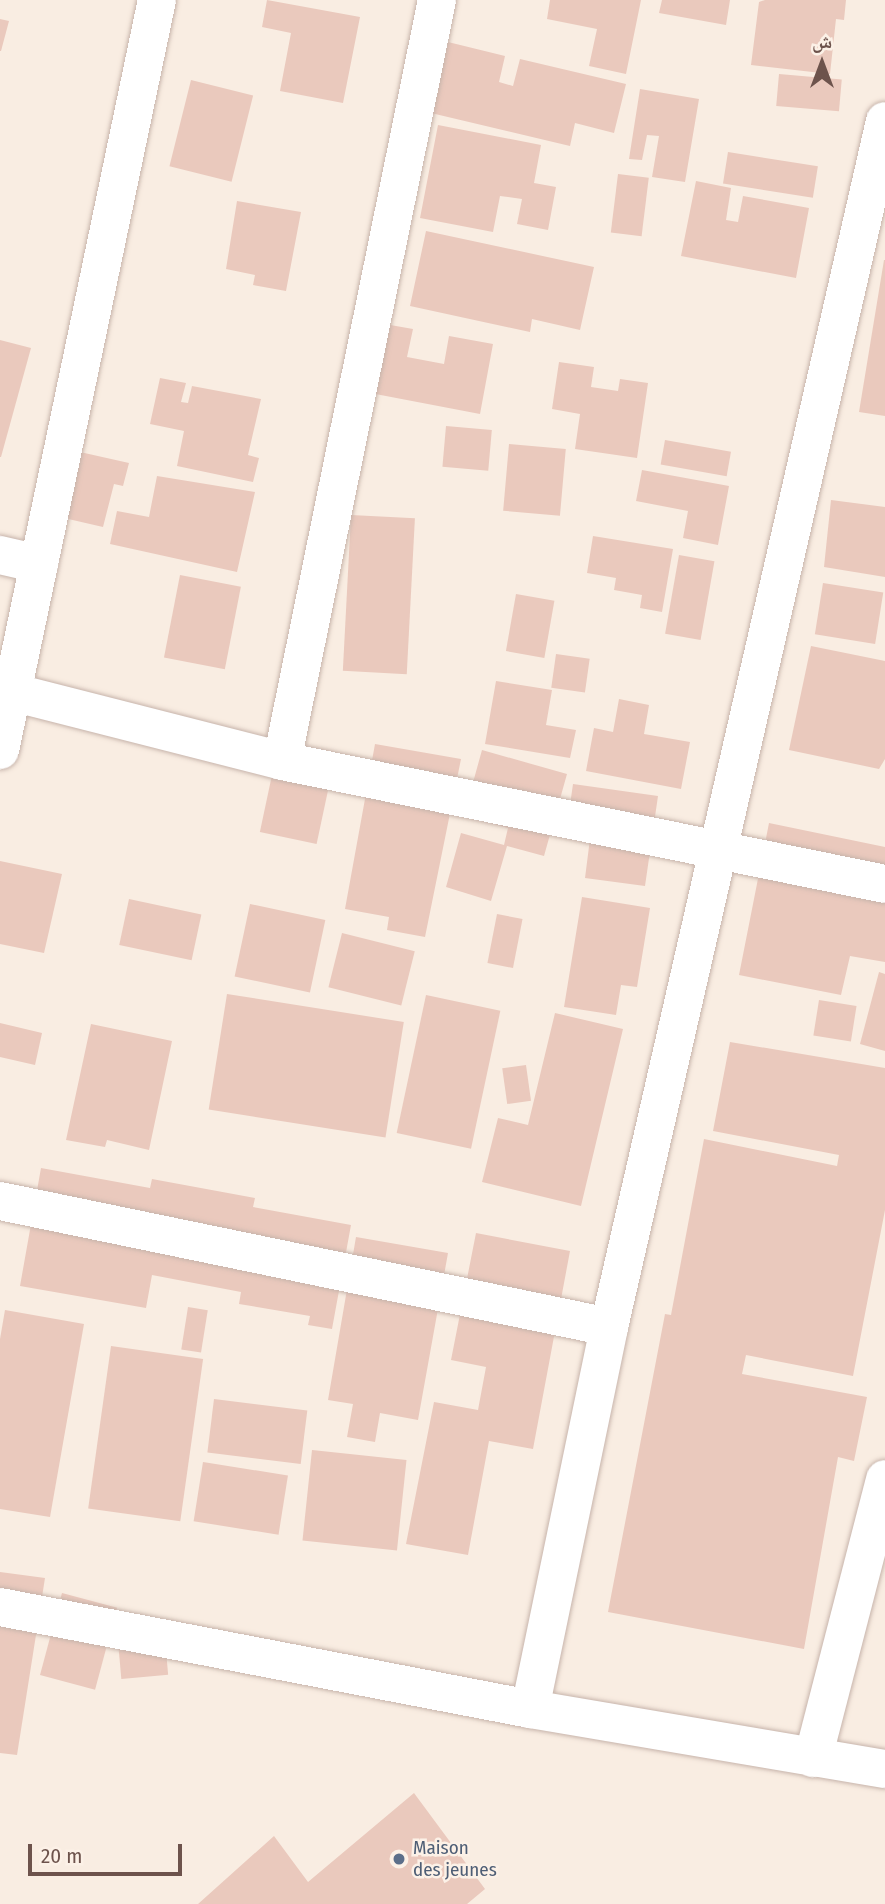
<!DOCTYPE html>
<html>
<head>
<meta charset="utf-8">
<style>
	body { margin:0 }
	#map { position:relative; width:885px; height:1904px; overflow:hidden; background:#f9ede2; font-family:"Fira Sans Condensed","Noto Naskh Arabic",sans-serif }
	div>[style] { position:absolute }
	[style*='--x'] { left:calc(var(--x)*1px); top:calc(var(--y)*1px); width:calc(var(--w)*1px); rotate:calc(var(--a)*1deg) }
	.building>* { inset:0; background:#eac9bd; transform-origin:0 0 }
	.roads { filter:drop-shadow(0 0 2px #c7b4ab) drop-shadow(0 0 2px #c7b4ab) }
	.minor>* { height:38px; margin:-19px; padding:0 19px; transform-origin:19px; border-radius:19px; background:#fff }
	.dots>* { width:19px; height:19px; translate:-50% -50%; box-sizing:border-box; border:4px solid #fcf1e7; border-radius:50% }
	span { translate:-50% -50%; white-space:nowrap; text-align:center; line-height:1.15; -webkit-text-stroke:5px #fcf1e7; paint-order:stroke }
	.service-label { font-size:19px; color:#4e5e75 }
	.left { translate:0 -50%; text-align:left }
	.north { position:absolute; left:787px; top:28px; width:70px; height:70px; -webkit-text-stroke:5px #fcf1e7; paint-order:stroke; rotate:0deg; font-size:19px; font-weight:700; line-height:28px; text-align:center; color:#6d534c }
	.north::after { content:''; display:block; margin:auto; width:24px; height:32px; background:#6d534c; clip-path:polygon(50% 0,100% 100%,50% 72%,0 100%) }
	.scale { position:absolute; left:28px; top:1844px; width:154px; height:32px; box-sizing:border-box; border:4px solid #6d534c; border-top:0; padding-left:9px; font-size:21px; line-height:24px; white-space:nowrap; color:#6d534c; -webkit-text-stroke:5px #fcf1e7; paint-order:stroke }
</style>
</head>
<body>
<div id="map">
	<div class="building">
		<i style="clip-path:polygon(267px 0,360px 17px,343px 103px,280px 91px,291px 33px,262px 27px)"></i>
		<i style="clip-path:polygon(550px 0,641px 0,626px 74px,589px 66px,597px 29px,547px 19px)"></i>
		<i style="clip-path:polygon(662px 0,730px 0,726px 25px,659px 13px)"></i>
		<i style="clip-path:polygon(765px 0,846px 0,844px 20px,836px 19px,830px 74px,751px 65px,759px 2px)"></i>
		<i style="clip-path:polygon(0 19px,9px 21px,1px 51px,0 51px)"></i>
		<i style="clip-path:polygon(448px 42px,505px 56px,499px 82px,513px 86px,520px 59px,626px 84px,614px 133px,575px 123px,570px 146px,431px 113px)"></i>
		<i style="left:779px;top:74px;width:63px;height:32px;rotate:5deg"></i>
		<i style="left:191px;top:80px;width:64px;height:89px;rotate:14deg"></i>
		<i style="clip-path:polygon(640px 89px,699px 99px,685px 182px,652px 177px,659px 136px,647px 135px,642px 160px,629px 159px)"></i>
		<i style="clip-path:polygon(438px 125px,541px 145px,534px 183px,556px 187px,548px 230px,517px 224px,522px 199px,500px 196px,493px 232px,420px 218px)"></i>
		<i style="left:728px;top:152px;width:91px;height:32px;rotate:9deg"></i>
		<i style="left:618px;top:174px;width:31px;height:59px;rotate:7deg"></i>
		<i style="clip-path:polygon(696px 181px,731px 188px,726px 220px,738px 222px,743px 196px,809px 208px,796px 278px,681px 256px)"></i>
		<i style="clip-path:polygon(237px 201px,301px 212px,286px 291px,253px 285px,255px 275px,226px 269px)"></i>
		<i style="clip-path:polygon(426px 231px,594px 267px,580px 330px,532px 319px,530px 332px,410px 306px)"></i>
		<i style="clip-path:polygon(884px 260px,885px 260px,885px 416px,859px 412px)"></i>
		<i style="clip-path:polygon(379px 323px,413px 329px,407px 357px,444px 364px,449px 336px,493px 344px,480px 414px,365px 392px)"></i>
		<i style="clip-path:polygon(0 340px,31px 348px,1px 457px,0 457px)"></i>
		<i style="clip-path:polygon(559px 362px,594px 367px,591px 387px,618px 391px,620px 379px,648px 383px,637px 458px,575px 449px,580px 414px,552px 409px)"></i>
		<i style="clip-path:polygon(160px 378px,186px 383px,181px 402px,188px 403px,192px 386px,261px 399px,248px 455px,259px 458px,253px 482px,177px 466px,184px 431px,150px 424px)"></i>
		<i style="left:446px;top:426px;width:46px;height:41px;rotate:5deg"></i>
		<i style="left:665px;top:440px;width:67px;height:25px;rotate:10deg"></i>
		<i style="left:509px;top:444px;width:57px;height:67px;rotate:5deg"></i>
		<i style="clip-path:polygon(80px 452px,129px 463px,123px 486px,114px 484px,103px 527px,64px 518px)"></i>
		<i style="clip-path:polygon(642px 470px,729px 486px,718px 545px,683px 538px,688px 511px,636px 501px)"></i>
		<i style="clip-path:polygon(157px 476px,255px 492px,237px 572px,110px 544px,117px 511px,149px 517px)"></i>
		<i style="clip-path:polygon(831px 500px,885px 507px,885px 577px,824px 567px)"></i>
		<i style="left:351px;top:515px;width:64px;height:156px;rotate:3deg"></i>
		<i style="clip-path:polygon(593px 536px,673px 549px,662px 612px,640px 608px,642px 595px,614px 590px,616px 578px,587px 573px)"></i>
		<i style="left:679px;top:555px;width:36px;height:80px;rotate:10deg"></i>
		<i style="left:180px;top:575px;width:62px;height:84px;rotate:11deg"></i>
		<i style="left:823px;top:583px;width:61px;height:52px;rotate:9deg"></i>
		<i style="left:516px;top:594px;width:39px;height:58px;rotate:10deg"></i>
		<i style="clip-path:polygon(811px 646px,885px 661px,885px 759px,879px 769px,789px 750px)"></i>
		<i style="left:556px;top:654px;width:34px;height:34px;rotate:8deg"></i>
		<i style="clip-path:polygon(496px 681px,552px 690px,546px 725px,576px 730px,570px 758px,485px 744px)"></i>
		<i style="clip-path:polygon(619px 699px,649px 705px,644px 734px,690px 742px,681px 789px,586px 771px,594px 728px,613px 732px)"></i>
		<i style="left:279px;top:742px;width:58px;height:92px;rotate:12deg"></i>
		<i style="clip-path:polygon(375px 744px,461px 759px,425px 937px,387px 930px,389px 917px,345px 909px)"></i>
		<i style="clip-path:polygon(482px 750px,567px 774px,544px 856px,507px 846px,491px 901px,446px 887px,461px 833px,504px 845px,508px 828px,464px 815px)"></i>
		<i style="clip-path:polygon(573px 784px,658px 796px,645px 886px,585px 878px,592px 823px,568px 819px)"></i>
		<i style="clip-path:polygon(769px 823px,885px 847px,885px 962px,850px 956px,841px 995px,739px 975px)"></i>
		<i style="clip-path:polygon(0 861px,62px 874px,44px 953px,0 944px)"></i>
		<i style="clip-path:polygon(582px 897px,650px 908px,637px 987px,621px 985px,616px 1015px,564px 1007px)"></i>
		<i style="left:129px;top:899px;width:74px;height:47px;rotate:12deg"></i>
		<i style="left:250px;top:904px;width:77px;height:74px;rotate:12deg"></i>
		<i style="left:497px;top:914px;width:26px;height:50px;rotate:11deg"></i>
		<i style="left:342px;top:933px;width:75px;height:56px;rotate:14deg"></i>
		<i style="clip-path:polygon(879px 972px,885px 974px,885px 1051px,860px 1044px)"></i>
		<i style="left:227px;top:994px;width:179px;height:117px;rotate:9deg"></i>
		<i style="left:426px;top:995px;width:76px;height:141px;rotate:12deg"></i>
		<i style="left:819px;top:1000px;width:38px;height:36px;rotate:9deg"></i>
		<i style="clip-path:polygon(555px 1013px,623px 1029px,581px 1206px,482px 1182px,498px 1118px,528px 1125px)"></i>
		<i style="clip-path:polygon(0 1023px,42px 1033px,35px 1065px,0 1057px)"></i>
		<i style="clip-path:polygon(91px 1024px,172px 1041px,149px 1150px,107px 1140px,105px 1147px,66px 1140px)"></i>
		<i style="clip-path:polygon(730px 1042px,885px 1068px,885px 1210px,853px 1376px,746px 1355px,742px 1374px,867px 1397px,854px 1461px,838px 1457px,804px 1649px,608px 1612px,665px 1314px,671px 1315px,704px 1139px,837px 1166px,839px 1155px,713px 1131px)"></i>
		<i style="left:526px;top:1065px;width:36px;height:24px;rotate:82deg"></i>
		<i style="clip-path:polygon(41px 1168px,150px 1188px,152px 1179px,255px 1198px,253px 1207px,351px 1225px,332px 1329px,308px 1325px,310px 1316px,239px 1304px,241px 1292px,152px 1275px,146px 1308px,20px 1286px)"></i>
		<i style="clip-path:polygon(476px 1233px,570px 1251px,533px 1449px,489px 1441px,468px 1555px,406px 1544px,434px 1402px,478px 1410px,486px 1367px,451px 1360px)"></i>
		<i style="clip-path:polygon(356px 1237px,448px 1253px,418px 1420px,380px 1413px,375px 1442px,347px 1437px,353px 1404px,328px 1400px)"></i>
		<i style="left:188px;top:1307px;width:20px;height:43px;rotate:9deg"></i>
		<i style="clip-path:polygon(5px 1310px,84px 1324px,50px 1517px,0 1509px,0 1339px)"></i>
		<i style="left:111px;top:1346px;width:93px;height:164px;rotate:8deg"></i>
		<i style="left:214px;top:1399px;width:94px;height:54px;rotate:7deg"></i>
		<i style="left:312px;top:1450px;width:95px;height:91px;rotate:6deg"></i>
		<i style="left:203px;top:1462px;width:86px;height:60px;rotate:9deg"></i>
		<i style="clip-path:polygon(0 1572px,45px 1578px,17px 1755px,0 1753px)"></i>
		<i style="left:62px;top:1593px;width:57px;height:85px;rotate:15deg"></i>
		<i style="left:165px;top:1639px;width:36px;height:47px;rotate:85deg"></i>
		<i style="clip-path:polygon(414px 1793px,485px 1889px,467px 1904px,198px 1904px,274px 1836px,308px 1882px)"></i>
	</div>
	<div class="roads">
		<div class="minor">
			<i style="--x:0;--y:555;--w:40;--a:13"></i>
			<i style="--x:12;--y:692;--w:279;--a:14.3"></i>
			<i style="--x:282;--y:761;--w:615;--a:11.53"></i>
			<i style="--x:0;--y:750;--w:766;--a:-78.18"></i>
			<i style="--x:282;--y:761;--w:777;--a:-78.49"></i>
			<i style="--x:0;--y:1201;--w:622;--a:11.69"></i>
			<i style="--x:0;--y:1607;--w:540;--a:10.89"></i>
			<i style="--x:530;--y:1709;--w:360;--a:9.6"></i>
			<i style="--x:530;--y:1709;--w:390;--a:-78.3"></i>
			<i style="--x:609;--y:1327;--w:1237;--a:-77.11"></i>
			<i style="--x:813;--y:1758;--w:288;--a:-75.5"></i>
		</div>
	</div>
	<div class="dots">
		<i style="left:399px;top:1859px;background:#5c6f8a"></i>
	</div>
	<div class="service-label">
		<span class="left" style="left:413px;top:1859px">Maison<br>des jeunes</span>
	</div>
	<div class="north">ش</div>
	<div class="scale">20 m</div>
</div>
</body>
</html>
